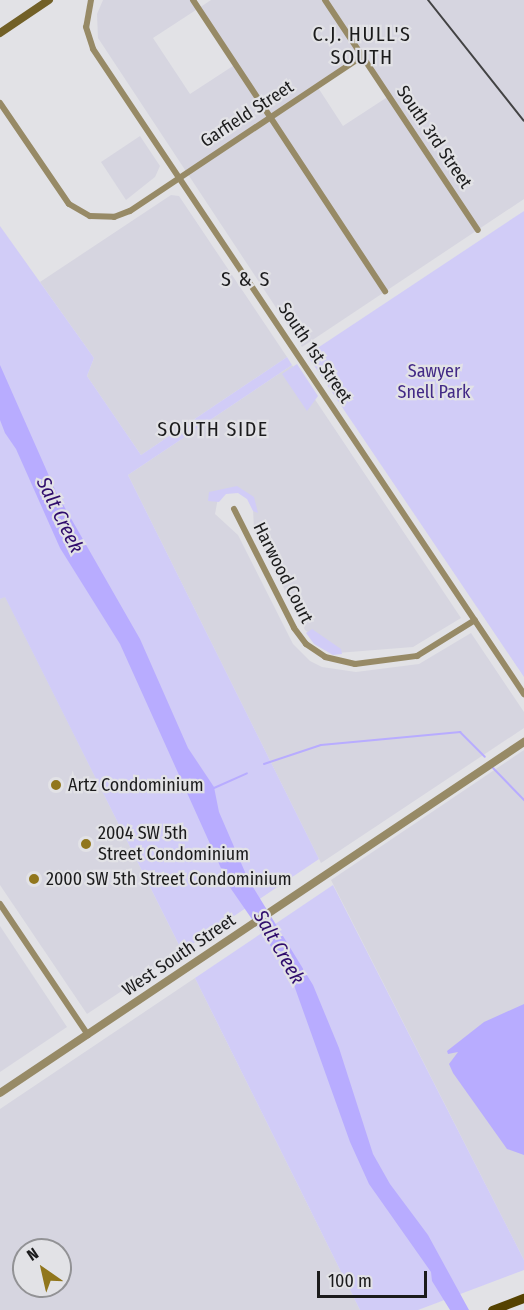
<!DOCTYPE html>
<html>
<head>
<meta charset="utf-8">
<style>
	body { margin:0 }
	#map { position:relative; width:524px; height:1310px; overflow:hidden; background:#e2e2e6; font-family:"Fira Sans Condensed",sans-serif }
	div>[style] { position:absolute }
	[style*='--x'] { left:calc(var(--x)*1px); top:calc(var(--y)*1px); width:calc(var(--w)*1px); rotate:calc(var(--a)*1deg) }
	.built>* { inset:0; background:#d6d5e0 }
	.green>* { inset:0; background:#d1ccf7 }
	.water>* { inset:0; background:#b8acff }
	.stream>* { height:2px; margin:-1px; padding:0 1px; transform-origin:1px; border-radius:1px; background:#b8acff }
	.minor>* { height:6px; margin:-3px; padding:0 3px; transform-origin:3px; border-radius:3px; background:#978a66 }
	.tertiary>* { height:8px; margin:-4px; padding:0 4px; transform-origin:4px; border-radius:4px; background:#978a66 }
	.secondary>* { height:8px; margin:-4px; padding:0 4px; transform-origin:4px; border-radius:4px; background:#726027 }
	.primary>* { height:9px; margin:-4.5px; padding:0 4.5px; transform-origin:4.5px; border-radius:4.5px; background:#554201 }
	.rail>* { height:2px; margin:-1px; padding:0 1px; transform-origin:1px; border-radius:1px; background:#434344 }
	.dots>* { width:16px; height:16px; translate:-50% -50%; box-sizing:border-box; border:3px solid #e2e2e6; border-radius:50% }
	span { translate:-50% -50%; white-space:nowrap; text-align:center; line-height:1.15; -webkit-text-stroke:4.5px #e2e2e6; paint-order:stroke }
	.street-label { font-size:18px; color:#1b1b1c }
	.park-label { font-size:18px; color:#422986 }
	.poi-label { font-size:18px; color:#1b1b1c }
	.left { translate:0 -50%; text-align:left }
	.neighbourhood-label { font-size:20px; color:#1b1b1c; letter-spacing:1.5px }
	.water-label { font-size:20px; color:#2f0c6c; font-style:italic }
	.north { position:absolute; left:12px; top:1238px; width:60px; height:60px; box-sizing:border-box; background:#e2e2e6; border:2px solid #929295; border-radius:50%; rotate:326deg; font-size:16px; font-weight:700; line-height:24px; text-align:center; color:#1b1b1c }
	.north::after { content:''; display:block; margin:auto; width:21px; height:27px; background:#91761c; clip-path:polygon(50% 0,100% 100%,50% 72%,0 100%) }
	.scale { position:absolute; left:317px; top:1271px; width:110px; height:27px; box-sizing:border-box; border:3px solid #1b1b1c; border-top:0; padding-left:8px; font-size:18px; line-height:21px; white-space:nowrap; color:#1b1b1c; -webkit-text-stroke:4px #e2e2e6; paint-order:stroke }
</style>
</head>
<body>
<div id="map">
	<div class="built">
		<i style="clip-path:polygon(evenodd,103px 0,193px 0,199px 8px,211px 0,524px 0,524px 199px,302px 347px,98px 38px,97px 14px,103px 0,199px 8px,236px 64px,190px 94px,153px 38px,199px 8px,103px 0,362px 57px,389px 96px,343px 126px,317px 86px,362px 57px)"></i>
		<i style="clip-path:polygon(140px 136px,160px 166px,155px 177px,126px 200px,101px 162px)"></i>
		<i style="clip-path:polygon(171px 195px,179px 196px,287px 357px,141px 455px,87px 376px,94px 358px,40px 282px)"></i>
		<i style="clip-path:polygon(292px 365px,461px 618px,413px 647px,337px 653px,305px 630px,254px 530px,253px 508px,246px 494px,231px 490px,218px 498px,215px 514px,238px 535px,293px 644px,310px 661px,322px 667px,356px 672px,419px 664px,471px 633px,524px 712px,524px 728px,321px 863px,128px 475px)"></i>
		<i style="clip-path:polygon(5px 596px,182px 951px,87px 1014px,0 885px,0 599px)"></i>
		<i style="clip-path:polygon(524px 750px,524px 1260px,331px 880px)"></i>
		<i style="clip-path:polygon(0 926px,67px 1027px,0 1072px)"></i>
		<i style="clip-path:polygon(evenodd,195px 978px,360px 1310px,0 1310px,0 1109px,195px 978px,24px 1250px,60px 1250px,60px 1286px,24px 1286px,24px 1250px)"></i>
	</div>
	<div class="green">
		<i style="clip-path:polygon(524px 211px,524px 677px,307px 355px)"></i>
		<i style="clip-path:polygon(0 226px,94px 358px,87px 376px,141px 455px,287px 357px,292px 365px,128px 475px,319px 859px,182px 951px,5px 597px,0 599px)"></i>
		<i style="clip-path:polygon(297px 364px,318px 396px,307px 411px,282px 374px)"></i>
		<i style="clip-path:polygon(237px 486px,254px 497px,258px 513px,253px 511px,247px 499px,238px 493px,226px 494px,219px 502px,208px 501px,209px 492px)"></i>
		<i style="clip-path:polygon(312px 629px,341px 649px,342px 654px,333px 655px,314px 644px,306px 633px)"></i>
		<i style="clip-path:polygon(333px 885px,524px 1260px,524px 1270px,418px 1310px,360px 1310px,195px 978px)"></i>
	</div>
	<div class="water">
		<i style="clip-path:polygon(0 365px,57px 494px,140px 639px,188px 748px,214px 787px,219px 812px,248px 879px,313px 985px,339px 1048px,373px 1154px,390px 1184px,428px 1235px,469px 1310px,450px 1310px,432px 1281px,431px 1272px,369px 1184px,350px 1142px,290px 974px,229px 886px,120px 644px,60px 548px,16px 449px,5px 433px,0 420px)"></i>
		<i style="clip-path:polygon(524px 1004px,524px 1155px,507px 1149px,453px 1073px,449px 1064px,458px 1052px,448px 1054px,447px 1051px,484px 1022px)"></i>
	</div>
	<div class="stream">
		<i style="--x:264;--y:764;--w:60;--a:-18.4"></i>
		<i style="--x:321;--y:745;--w:140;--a:-5.3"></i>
		<i style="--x:460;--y:732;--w:35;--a:45"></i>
		<i style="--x:493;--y:768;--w:45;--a:45.9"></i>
		<i style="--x:214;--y:788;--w:36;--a:-24"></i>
	</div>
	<div class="minor">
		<i style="--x:91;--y:0;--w:27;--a:100"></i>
		<i style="--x:86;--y:27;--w:23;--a:72"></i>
		<i style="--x:93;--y:49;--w:776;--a:56.25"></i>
		<i style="--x:193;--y:0;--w:349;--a:56.6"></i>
		<i style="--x:325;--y:0;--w:276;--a:56.4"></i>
		<i style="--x:0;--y:103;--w:122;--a:55.7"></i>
		<i style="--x:69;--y:204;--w:24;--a:30"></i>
		<i style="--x:90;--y:216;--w:24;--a:2"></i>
		<i style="--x:114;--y:217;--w:17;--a:-21"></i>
		<i style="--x:130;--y:211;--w:279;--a:-33.7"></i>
		<i style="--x:234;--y:509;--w:133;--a:63.2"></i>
		<i style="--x:294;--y:628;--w:20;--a:53"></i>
		<i style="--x:306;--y:644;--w:23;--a:34"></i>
		<i style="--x:325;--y:657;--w:31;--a:13"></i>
		<i style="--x:355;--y:664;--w:63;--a:-7.4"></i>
		<i style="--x:417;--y:656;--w:68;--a:-31.8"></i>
		<i style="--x:0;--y:904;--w:158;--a:56.1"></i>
	</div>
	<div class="tertiary">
		<i style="--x:0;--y:1093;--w:631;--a:-33.82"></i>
	</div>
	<div class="secondary">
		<i style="--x:0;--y:33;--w:59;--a:-34"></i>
	</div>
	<div class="primary">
		<i style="--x:492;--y:1310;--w:34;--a:-21"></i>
	</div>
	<div class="rail">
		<i style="--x:428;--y:0;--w:154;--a:51.6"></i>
	</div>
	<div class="dots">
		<i style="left:56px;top:785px;background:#91761c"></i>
		<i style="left:86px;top:844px;background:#91761c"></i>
		<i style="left:34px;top:879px;background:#91761c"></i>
	</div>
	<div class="street-label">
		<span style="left:247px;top:114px;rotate:-33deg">Garfield Street</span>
		<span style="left:434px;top:137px;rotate:56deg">South 3rd Street</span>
		<span style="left:315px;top:353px;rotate:56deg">South 1st Street</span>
		<span style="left:283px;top:573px;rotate:63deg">Harwood Court</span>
		<span style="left:179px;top:955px;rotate:-34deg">West South Street</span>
	</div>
	<div class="park-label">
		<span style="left:434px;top:382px">Sawyer<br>Snell Park</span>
	</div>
	<div class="poi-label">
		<span class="left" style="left:68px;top:785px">Artz Condominium</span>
		<span class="left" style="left:98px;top:844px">2004 SW 5th<br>Street Condominium</span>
		<span class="left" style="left:46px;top:879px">2000 SW 5th Street Condominium</span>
	</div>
	<div class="neighbourhood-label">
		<span style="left:362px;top:46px">C.J. HULL'S<br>SOUTH</span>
		<span style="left:246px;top:279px">S &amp; S</span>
		<span style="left:213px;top:429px">SOUTH SIDE</span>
	</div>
	<div class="water-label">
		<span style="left:60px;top:515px;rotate:64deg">Salt Creek</span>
		<span style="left:279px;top:947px;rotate:60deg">Salt Creek</span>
	</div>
	<div class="north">N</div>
	<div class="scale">100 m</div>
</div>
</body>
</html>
